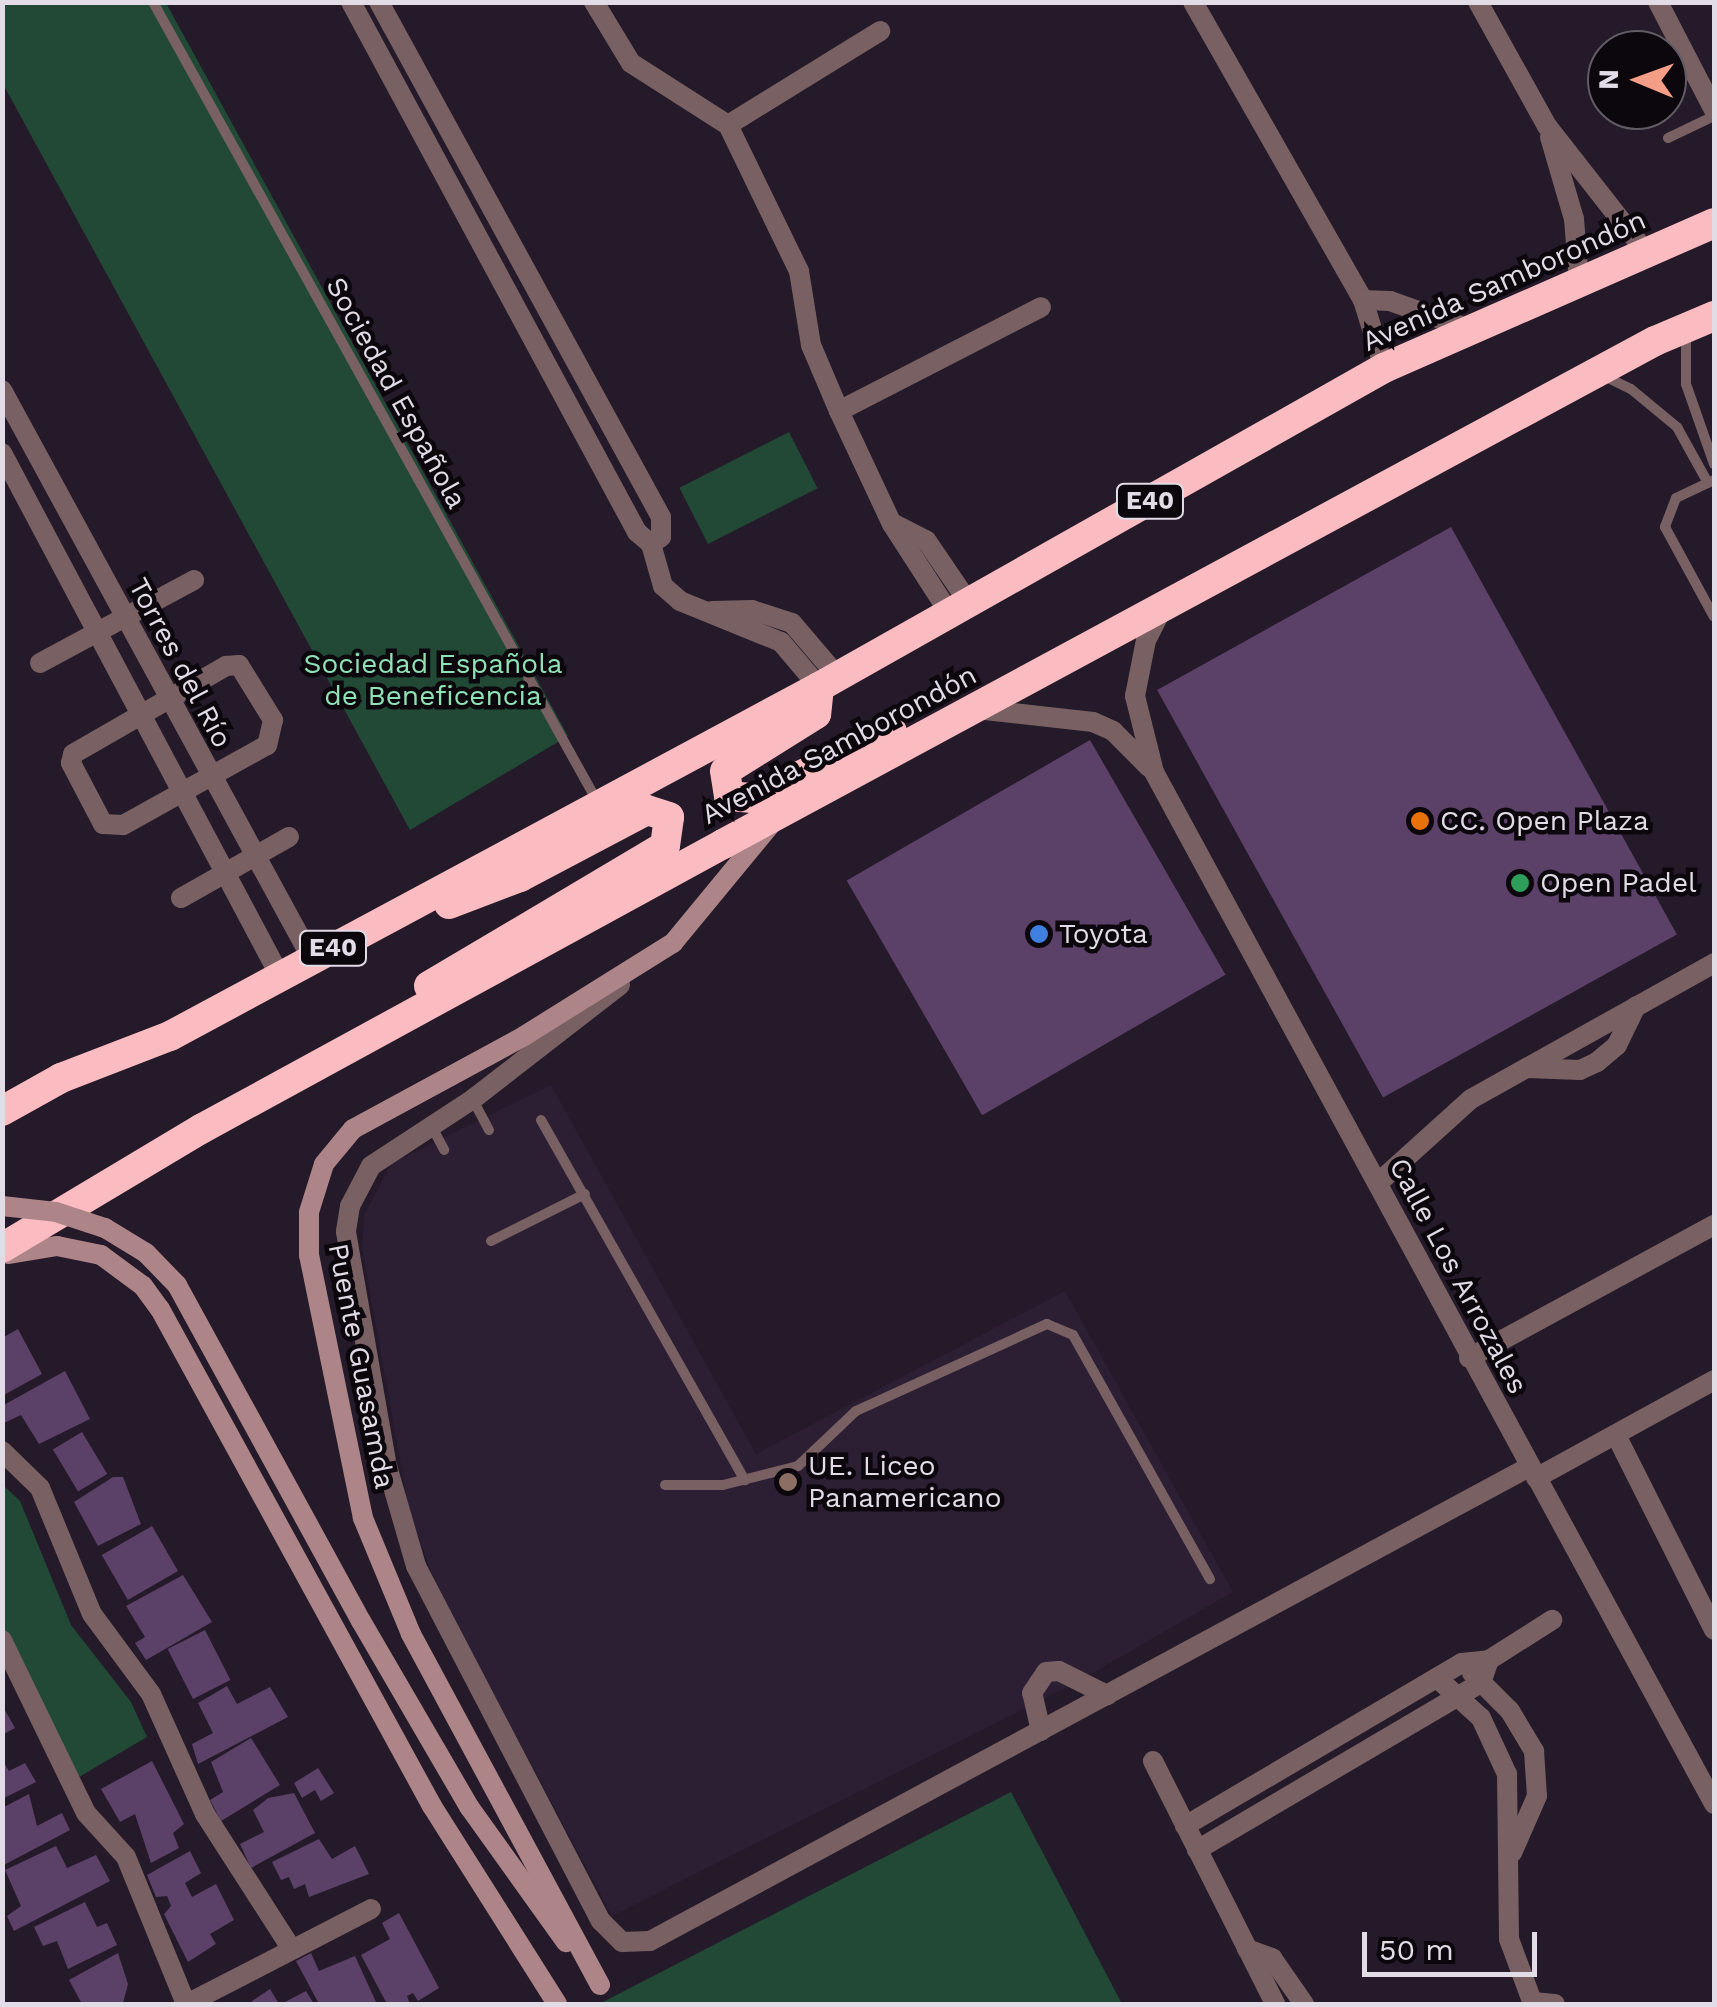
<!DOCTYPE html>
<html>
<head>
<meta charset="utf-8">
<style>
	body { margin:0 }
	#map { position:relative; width:1717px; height:2007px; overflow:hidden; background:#241a29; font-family:"Work Sans",sans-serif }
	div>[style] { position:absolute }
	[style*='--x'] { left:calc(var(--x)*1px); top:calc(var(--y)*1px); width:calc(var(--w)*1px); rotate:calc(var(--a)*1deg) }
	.built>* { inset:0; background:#2c1e33 }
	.green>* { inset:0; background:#214936; transform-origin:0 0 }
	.building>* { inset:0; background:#5b4068; transform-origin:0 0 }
	.lane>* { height:10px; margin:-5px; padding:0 5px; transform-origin:5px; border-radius:5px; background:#796062 }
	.street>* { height:20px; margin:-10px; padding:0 10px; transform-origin:10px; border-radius:10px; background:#796062 }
	.secondary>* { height:20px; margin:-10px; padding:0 10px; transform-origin:10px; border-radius:10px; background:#ad8588 }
	.highway>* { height:30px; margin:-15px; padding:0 15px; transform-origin:15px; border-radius:15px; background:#fbbcc1 }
	.secondary-bridge>* { height:20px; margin:-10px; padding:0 10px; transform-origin:10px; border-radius:10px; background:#ad8588 }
	.dots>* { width:28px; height:28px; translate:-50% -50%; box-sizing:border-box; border:5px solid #0b070d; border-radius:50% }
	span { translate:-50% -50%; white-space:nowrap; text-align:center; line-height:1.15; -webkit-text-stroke:9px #0b070d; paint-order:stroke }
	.shield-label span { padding:2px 8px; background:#0b070d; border:2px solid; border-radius:8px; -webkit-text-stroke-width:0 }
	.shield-label { font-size:25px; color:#e2dce6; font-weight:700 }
	.street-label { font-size:28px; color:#e2dce6 }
	.park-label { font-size:28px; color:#8fe2b6 }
	.poi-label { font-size:28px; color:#e2dce6 }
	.left { translate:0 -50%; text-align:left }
	.frame { position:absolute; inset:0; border:5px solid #e2dce6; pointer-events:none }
	.north { position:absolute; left:1587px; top:30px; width:100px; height:100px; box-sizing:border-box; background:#0b070d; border:2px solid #615c64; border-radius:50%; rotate:271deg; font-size:28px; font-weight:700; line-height:40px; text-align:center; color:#e2dce6 }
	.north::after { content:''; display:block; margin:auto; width:35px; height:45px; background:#f49e88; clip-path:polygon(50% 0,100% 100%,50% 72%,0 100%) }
	.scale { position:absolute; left:1362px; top:1932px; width:175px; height:45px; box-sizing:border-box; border:5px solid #e2dce6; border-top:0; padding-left:12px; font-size:30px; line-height:35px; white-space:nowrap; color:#e2dce6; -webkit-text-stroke:8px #0b070d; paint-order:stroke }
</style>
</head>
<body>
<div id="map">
	<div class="built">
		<i style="clip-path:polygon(551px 1085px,756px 1454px,1065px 1291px,1233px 1592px,1079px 1681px,612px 1916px,437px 1588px,409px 1510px,362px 1249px,364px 1215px,392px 1163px)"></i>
	</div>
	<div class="green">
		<i style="clip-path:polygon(2px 3px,166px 3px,568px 736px,410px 830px,3px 84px)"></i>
		<i style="left:789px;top:432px;width:63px;height:123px;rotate:63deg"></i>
		<i style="clip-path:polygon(2px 1484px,20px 1501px,71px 1625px,131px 1702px,147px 1737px,79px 1777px,3px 1627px)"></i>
		<i style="clip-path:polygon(1011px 1792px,1122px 2004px,599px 2004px)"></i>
	</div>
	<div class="building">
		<i style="left:1451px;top:527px;width:466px;height:336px;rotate:61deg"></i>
		<i style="left:1090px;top:740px;width:271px;height:281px;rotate:60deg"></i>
		<i style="clip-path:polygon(18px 1329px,42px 1374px,2px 1396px,2px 1338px)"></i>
		<i style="clip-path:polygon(65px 1371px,90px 1419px,39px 1444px,21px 1415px,2px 1424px,2px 1406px)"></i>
		<i style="left:82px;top:1432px;width:49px;height:34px;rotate:59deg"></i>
		<i style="clip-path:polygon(113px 1477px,123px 1477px,141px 1524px,98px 1546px,74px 1502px)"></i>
		<i style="left:152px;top:1526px;width:52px;height:58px;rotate:60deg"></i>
		<i style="clip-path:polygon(183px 1575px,212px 1622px,146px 1660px,135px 1643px,145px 1637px,126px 1606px)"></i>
		<i style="left:205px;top:1630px;width:56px;height:42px;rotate:63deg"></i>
		<i style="clip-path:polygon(227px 1686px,237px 1704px,270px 1687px,288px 1717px,198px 1764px,192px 1744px,213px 1733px,198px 1703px)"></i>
		<i style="clip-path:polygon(2px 1705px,15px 1728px,2px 1735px)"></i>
		<i style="clip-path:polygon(251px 1738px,280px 1785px,221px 1821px,210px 1800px,223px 1792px,211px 1762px)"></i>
		<i style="clip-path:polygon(2px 1760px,9px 1771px,25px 1763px,36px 1782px,2px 1799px)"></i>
		<i style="clip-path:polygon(152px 1761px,184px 1824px,173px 1833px,179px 1848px,151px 1863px,135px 1814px,120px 1822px,101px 1789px)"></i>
		<i style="clip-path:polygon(318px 1768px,334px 1793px,321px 1801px,315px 1790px,302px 1798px,294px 1783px)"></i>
		<i style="clip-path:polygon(294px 1793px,315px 1833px,251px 1868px,240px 1844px,264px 1832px,253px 1810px,268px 1798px)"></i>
		<i style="clip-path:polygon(29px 1794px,37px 1826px,62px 1813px,70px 1830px,2px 1866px,2px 1808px)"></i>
		<i style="clip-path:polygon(319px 1839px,332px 1859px,355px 1846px,369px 1874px,309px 1897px,305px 1884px,294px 1889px,289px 1877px,281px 1880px,272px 1862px)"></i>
		<i style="clip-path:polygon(56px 1846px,67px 1868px,96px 1855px,110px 1881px,14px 1931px,7px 1916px,21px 1906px,5px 1870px)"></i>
		<i style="clip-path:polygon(190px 1851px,201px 1873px,185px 1883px,192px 1897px,216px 1884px,234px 1920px,210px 1934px,216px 1944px,188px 1962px,164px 1914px,171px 1906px,167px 1896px,156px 1897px,147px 1875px)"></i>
		<i style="clip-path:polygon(85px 1902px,97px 1927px,107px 1923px,117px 1945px,68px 1969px,57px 1941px,43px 1946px,34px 1927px)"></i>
		<i style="clip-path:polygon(399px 1913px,439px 1988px,418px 2001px,413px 1993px,407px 1996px,410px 2004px,387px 2004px,361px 1955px,390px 1939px,382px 1923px)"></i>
		<i style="clip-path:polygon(118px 1953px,128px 1984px,123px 2003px,82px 2004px,69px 1980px)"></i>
		<i style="clip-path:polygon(311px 1953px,319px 1971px,355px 1956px,376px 2002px,319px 2004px,296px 1961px)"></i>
		<i style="clip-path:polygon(270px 1989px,279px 2004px,253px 2004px,252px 2001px)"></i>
		<i style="clip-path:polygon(306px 1991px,314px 2004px,281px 2004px)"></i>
	</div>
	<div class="lane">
		<i style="--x:153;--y:2;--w:914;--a:60.94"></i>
		<i style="--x:1668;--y:138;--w:51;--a:-25.6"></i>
		<i style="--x:1686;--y:335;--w:49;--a:90"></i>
		<i style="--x:1686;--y:384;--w:85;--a:70.7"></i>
		<i style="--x:1602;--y:375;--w:32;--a:26"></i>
		<i style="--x:1631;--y:389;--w:60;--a:39.6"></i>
		<i style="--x:1677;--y:427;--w:64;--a:61"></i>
		<i style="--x:1714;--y:480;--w:42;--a:154.7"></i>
		<i style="--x:1676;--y:498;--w:31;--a:111"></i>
		<i style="--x:1665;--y:527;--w:102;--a:61.4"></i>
		<i style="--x:473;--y:1100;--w:34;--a:62"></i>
		<i style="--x:541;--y:1120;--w:414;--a:60.5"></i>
		<i style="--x:432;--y:1127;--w:26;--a:62"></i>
		<i style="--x:491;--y:1241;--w:105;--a:-26.6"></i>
		<i style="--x:665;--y:1485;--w:58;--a:0"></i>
		<i style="--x:723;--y:1485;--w:77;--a:-14.2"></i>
		<i style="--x:798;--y:1466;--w:80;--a:-43.5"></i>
		<i style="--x:856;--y:1411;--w:210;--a:-24.5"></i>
		<i style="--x:1047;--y:1324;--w:28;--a:23"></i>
		<i style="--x:1073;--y:1335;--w:280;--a:60.7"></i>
	</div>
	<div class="street">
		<i style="--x:351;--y:2;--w:602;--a:61.65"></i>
		<i style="--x:637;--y:532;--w:18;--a:41"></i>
		<i style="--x:651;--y:544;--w:44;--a:74.1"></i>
		<i style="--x:663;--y:586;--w:23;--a:41"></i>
		<i style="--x:680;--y:601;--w:109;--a:22.1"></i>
		<i style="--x:781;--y:642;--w:59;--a:49.8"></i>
		<i style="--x:379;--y:2;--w:587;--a:61.3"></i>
		<i style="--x:661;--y:517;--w:20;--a:90"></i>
		<i style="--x:661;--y:537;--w:12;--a:145"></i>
		<i style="--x:594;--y:2;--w:71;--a:58.8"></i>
		<i style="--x:631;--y:63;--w:115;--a:32.6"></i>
		<i style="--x:728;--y:125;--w:162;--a:64.1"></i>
		<i style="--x:799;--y:271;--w:75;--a:80.8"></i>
		<i style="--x:811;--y:345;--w:72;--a:67"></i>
		<i style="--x:839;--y:411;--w:125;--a:64.9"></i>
		<i style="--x:892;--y:524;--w:107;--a:57.2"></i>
		<i style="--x:1193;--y:2;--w:343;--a:60.3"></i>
		<i style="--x:1363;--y:300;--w:71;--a:72.8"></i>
		<i style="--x:1478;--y:2;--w:142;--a:60.9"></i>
		<i style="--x:1547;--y:126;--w:159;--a:51.9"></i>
		<i style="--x:1658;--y:2;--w:122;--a:62.6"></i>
		<i style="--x:728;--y:125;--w:179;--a:-31.7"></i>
		<i style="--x:1550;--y:137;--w:85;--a:73.7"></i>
		<i style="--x:1574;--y:219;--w:62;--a:85.4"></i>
		<i style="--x:1363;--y:300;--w:27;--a:2"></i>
		<i style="--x:1390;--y:301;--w:84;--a:19.5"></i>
		<i style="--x:2;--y:390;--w:648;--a:61.42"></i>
		<i style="--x:839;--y:411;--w:227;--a:-27.2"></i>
		<i style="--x:2;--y:453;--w:592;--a:62.01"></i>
		<i style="--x:894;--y:524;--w:36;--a:27"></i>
		<i style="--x:926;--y:540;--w:76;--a:55.7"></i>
		<i style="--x:1162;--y:609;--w:35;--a:117"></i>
		<i style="--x:1146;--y:640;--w:57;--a:101.1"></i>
		<i style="--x:1135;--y:696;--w:78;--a:76"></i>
		<i style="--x:1154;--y:772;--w:1174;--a:61.51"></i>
		<i style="--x:712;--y:611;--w:40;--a:-1.4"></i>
		<i style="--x:752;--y:610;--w:42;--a:18"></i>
		<i style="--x:792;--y:623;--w:71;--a:49.6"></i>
		<i style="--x:40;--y:663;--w:175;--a:-28.3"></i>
		<i style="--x:239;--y:665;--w:65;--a:58.3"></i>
		<i style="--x:273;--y:720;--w:26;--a:103"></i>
		<i style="--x:267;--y:745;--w:165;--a:150.9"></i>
		<i style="--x:123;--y:825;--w:20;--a:-177"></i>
		<i style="--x:103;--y:824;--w:69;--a:-117.7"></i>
		<i style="--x:71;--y:763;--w:9;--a:-77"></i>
		<i style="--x:73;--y:754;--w:177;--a:-29.9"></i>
		<i style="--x:226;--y:666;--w:13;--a:-4"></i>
		<i style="--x:976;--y:709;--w:118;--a:6.3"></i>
		<i style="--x:1093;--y:722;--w:22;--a:24"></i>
		<i style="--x:1113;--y:731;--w:51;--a:45"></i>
		<i style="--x:181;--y:898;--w:124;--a:-29.5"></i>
		<i style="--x:620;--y:985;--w:186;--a:142.2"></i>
		<i style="--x:473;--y:1099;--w:122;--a:146.7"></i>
		<i style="--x:371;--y:1166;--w:45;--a:117.7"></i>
		<i style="--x:350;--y:1206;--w:26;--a:99"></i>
		<i style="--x:346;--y:1232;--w:238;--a:80.1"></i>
		<i style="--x:387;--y:1466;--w:104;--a:73.8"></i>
		<i style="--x:416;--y:1566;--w:400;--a:62.5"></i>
		<i style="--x:601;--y:1921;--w:30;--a:45"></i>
		<i style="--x:622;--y:1942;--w:28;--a:-2"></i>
		<i style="--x:650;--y:1941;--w:999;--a:-28.34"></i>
		<i style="--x:1527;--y:1068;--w:53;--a:2.2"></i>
		<i style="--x:1580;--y:1070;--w:19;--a:-25"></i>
		<i style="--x:1597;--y:1062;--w:26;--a:-40"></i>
		<i style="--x:1617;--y:1045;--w:43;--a:-64"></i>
		<i style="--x:1378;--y:1183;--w:125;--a:-42.1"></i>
		<i style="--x:1471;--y:1099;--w:278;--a:-29.2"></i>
		<i style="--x:1469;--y:1358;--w:279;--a:-28.5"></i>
		<i style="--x:1616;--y:1435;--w:218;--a:63.3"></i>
		<i style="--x:2;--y:1451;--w:53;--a:44.2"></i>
		<i style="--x:40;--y:1488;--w:136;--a:67.6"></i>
		<i style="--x:92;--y:1614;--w:99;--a:53.6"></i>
		<i style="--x:151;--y:1694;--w:132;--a:65.8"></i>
		<i style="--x:205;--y:1814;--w:159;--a:57.3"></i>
		<i style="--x:1536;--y:1478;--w:203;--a:-28.8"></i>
		<i style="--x:2;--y:1640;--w:192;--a:64.1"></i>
		<i style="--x:86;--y:1813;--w:59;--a:47.7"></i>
		<i style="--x:126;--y:1857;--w:159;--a:67.8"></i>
		<i style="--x:1472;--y:1673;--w:54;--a:45"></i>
		<i style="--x:1510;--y:1711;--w:47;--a:59"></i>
		<i style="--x:1534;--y:1751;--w:45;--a:86.2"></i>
		<i style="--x:1537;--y:1796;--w:62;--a:113.7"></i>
		<i style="--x:1437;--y:1678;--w:59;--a:42.3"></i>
		<i style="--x:1481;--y:1718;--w:62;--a:65.1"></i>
		<i style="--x:1507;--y:1774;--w:165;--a:89.3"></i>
		<i style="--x:1509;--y:1939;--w:69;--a:69.7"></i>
		<i style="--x:1041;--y:1731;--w:39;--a:-103"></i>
		<i style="--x:1032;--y:1693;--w:25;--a:-56"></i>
		<i style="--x:1046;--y:1672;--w:13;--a:-4"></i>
		<i style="--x:1059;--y:1671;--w:54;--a:26.6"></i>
		<i style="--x:1153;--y:1761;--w:272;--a:63.3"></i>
		<i style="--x:1185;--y:1826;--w:321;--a:-30.5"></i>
		<i style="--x:1462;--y:1663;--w:27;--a:-6"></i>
		<i style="--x:1489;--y:1660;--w:75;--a:-32.4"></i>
		<i style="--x:1197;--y:1850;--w:329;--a:-30.5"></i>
		<i style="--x:1481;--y:1683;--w:24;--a:-71"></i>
		<i style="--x:1247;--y:1949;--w:27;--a:20"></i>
		<i style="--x:1272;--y:1958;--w:56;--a:55.2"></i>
		<i style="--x:1532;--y:2002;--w:23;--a:5"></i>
		<i style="--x:187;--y:2004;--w:207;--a:-27.3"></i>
	</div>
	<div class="secondary">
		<i style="--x:9;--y:1254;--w:49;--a:-9.5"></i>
		<i style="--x:57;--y:1246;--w:45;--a:11.6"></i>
		<i style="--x:101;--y:1255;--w:52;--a:36.4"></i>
		<i style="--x:143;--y:1286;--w:29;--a:54"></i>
		<i style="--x:160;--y:1309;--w:567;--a:61.31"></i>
		<i style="--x:432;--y:1806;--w:234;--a:57.7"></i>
		<i style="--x:361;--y:1621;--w:216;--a:59.8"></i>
		<i style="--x:470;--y:1808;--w:165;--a:54.4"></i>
		<i style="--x:600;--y:1985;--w:399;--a:-118.3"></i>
		<i style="--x:411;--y:1634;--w:126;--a:-112.5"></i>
		<i style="--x:363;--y:1518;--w:268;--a:-101.6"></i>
		<i style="--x:309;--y:1255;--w:43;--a:-90"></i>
		<i style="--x:309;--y:1212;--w:50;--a:-72.6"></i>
		<i style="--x:324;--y:1164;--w:45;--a:-50.4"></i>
		<i style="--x:353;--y:1129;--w:195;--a:-28.5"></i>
		<i style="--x:524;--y:1036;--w:176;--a:-32"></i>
		<i style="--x:673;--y:943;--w:156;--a:-50.5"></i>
	</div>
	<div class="highway">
		<i style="--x:819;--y:687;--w:27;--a:96"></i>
		<i style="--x:816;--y:714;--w:107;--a:147.9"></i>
		<i style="--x:725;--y:771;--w:25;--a:81"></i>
		<i style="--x:729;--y:796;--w:24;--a:5"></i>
		<i style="--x:753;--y:798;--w:154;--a:-25.4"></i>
		<i style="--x:429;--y:986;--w:274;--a:-30.7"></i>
		<i style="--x:665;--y:846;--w:29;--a:-82"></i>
		<i style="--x:669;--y:817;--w:23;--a:-162"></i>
		<i style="--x:647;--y:810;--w:144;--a:152.2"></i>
		<i style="--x:520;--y:877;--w:76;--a:159.2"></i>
		<i style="--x:2;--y:1111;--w:68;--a:-29.2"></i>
		<i style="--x:61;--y:1078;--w:117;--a:-21.1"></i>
		<i style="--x:170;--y:1036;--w:737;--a:-28.27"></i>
		<i style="--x:819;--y:687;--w:649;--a:-29.45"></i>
		<i style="--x:1384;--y:368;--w:360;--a:-23.7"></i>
		<i style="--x:2;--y:1248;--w:232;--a:-30.9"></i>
		<i style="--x:201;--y:1129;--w:595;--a:-28.63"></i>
		<i style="--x:723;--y:844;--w:1059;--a:-28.36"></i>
		<i style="--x:1655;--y:341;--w:64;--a:-23"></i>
	</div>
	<div class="secondary-bridge">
		<i style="--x:2;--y:1206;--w:54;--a:6.3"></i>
		<i style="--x:56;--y:1212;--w:52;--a:18.1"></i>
		<i style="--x:105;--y:1228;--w:48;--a:31.4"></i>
		<i style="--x:146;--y:1253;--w:45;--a:45.9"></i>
		<i style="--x:177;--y:1285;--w:383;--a:61.3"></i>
	</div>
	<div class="dots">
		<i style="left:1420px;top:821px;background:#e8710a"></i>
		<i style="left:1520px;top:883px;background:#2e9e5b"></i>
		<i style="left:1039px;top:934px;background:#3f7fe0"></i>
		<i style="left:788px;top:1482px;background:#8d6e63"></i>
	</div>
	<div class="shield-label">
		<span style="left:1150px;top:501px">E40</span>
		<span style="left:333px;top:948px">E40</span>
	</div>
	<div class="street-label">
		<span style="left:1504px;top:281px;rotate:-24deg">Avenida Samborondón</span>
		<span style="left:396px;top:393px;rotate:61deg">Sociedad Española</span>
		<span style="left:180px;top:663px;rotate:62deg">Torres del Río</span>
		<span style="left:839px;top:745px;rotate:-28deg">Avenida Samborondón</span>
		<span style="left:1458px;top:1276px;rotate:62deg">Calle Los Arrozales</span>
		<span style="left:361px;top:1366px;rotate:79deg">Puente Guasamda</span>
	</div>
	<div class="park-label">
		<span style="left:433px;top:680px">Sociedad Española<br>de Beneficencia</span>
	</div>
	<div class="poi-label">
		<span class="left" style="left:1440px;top:821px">CC. Open Plaza</span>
		<span class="left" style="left:1540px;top:883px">Open Padel</span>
		<span class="left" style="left:1059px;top:934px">Toyota</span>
		<span class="left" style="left:808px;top:1482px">UE. Liceo<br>Panamericano</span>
	</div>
	<div class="frame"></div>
	<div class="north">N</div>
	<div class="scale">50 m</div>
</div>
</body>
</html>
